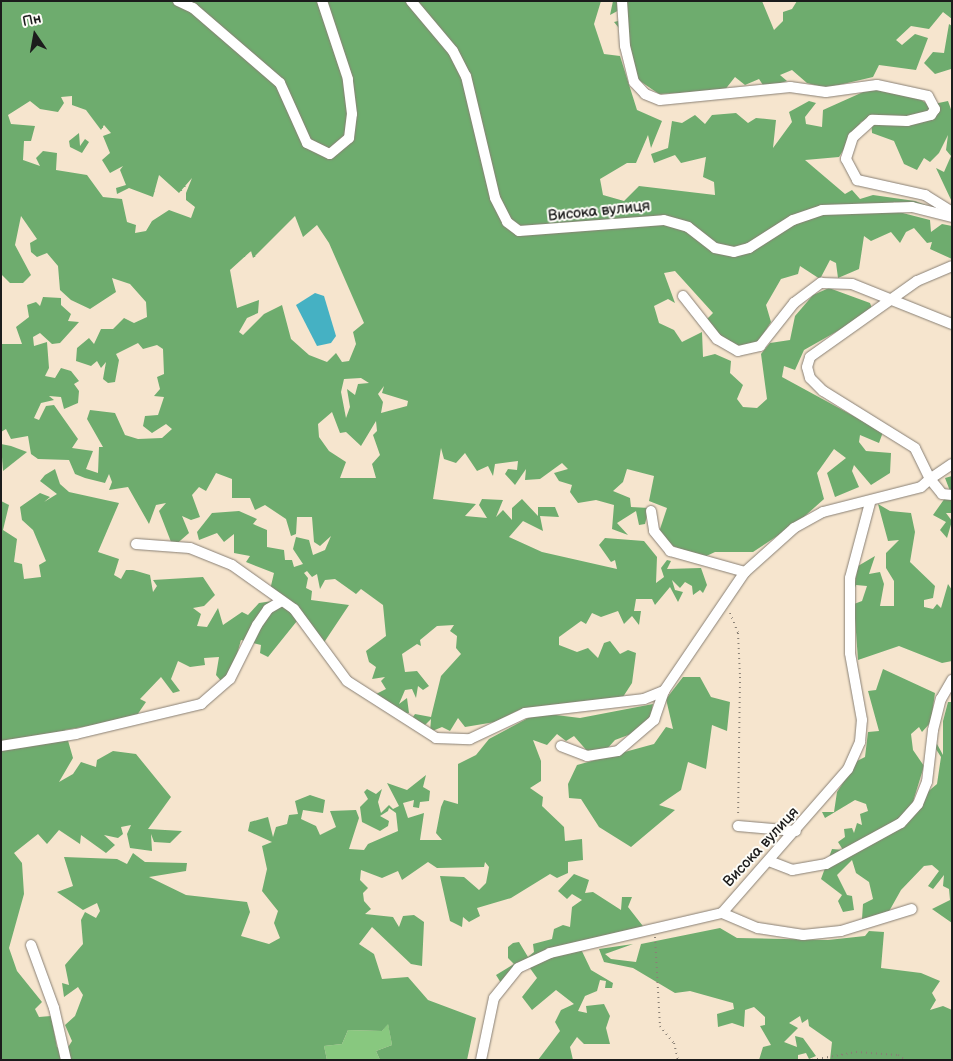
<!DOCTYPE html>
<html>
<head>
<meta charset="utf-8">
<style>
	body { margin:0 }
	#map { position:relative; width:953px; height:1061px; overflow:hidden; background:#f6e5ce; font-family:"Balsamiq Sans",sans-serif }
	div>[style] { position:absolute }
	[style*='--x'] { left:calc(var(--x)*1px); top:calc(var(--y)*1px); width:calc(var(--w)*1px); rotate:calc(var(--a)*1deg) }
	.green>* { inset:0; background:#88c87f }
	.forest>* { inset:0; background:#6eac6e }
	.water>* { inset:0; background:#45b1c3 }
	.path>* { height:2px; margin-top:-1px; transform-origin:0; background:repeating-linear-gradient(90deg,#898075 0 1px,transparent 0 5px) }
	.roads { filter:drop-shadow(0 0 1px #898075) drop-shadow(0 0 1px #898075) }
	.minor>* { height:10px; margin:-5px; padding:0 5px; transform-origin:5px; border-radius:5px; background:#fff }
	span { translate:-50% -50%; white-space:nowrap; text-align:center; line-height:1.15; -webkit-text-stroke:4px #fdfcf7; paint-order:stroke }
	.street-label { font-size:15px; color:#1c1c1c }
	.frame { position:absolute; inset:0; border:2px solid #1c1c1c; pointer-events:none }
	.north { position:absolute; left:10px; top:10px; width:50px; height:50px; -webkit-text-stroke:4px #fdfcf7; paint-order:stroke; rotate:348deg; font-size:14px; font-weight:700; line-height:20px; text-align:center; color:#1c1c1c }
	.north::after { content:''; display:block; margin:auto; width:18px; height:22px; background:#1c1c1c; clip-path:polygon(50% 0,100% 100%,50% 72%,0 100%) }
</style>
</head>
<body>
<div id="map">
	<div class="green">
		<i style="clip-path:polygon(388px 1023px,392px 1045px,376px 1051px,380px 1060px,327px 1060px,324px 1046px,342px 1044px,348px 1030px,382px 1031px)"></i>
	</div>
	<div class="forest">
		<i style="clip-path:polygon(evenodd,1px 1px,601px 1px,594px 24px,604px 54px,620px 56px,637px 110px,662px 121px,651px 148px,648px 135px,636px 163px,627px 163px,600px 179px,603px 195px,624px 201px,639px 186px,715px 195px,714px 182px,703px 177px,706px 157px,681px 163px,675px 155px,654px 163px,651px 154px,668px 148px,672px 121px,682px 123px,695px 115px,705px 124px,712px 115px,736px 113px,748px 123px,756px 118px,776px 120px,773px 148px,792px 122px,789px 112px,809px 101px,816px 103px,805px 117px,806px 124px,822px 127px,823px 110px,872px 88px,915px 96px,929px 105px,948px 101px,952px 112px,952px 202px,936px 168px,944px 172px,951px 156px,946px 150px,948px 135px,939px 153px,930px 162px,924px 158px,917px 170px,904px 164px,894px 141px,872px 133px,871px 118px,861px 122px,839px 157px,805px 160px,845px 194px,852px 190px,860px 199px,873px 195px,915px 201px,944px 212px,894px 202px,887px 209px,930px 220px,931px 232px,942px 224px,952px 226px,952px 259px,930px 249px,932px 242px,927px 243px,914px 228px,906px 232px,900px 243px,891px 232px,871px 241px,864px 236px,859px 269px,838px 278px,836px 263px,830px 260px,820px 279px,800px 266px,798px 274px,781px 279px,766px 305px,771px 322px,757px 344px,743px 349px,730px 346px,704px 322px,713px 313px,675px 271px,664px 273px,675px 303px,668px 299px,654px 306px,659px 323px,674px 330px,682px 342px,702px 332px,703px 357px,715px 354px,731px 361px,730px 373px,743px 385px,737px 399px,743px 407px,757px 408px,767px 399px,761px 354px,770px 343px,790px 340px,795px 316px,813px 295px,829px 288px,870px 303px,873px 311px,804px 350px,795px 370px,784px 366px,782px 377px,883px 432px,879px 443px,860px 435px,859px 442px,866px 451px,891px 453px,890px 473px,871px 485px,854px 465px,852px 471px,859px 487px,835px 497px,827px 473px,846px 458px,834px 449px,817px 473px,824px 499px,797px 523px,753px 552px,715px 552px,702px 558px,668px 544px,659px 532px,667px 508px,649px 501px,654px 476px,627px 469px,623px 482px,613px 491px,630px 498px,631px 507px,649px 508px,645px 524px,639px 525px,636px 511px,617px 523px,628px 535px,612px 529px,614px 505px,596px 500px,578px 503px,570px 492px,572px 485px,559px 481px,554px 473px,568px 469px,562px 463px,540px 479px,525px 480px,526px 469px,515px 485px,505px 474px,508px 469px,517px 470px,518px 461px,495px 464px,493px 476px,488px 466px,477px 471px,465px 453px,456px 463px,444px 459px,441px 448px,433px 499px,476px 504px,465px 516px,487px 518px,479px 505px,482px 499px,503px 500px,496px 517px,503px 510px,512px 520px,512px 508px,522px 499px,538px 516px,538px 507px,555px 507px,559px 517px,540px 516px,543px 531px,523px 521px,509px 537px,542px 552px,617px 569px,615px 560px,611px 562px,599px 545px,605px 538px,644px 541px,657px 557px,656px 583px,664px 577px,661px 568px,667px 560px,671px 561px,667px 569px,701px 568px,707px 585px,703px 593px,700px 590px,693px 595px,692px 586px,685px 582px,680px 588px,672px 580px,675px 590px,683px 592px,678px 602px,670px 587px,655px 605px,652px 599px,636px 599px,634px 611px,641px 611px,639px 625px,632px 616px,624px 624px,618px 611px,601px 617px,592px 613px,586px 624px,581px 621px,559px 637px,559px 645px,577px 652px,588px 648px,598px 658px,604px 643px,610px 641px,620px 654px,628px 650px,636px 653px,632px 683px,621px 700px,521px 709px,495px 722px,465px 727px,458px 718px,450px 731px,442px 727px,430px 732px,431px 719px,422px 728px,410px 721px,415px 714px,431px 717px,441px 676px,461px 654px,456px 648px,457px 636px,450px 631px,454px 625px,437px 626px,420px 640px,421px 646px,417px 644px,402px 654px,405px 672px,417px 671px,429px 686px,423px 690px,418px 686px,416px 698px,412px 689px,405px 690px,399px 704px,407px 698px,409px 713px,399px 714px,374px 695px,386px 689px,381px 681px,385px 677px,372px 679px,376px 667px,369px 662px,366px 651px,386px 636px,383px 605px,361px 589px,356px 594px,335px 579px,325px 580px,320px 589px,317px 574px,312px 577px,307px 571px,304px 573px,308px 578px,306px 588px,312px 591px,311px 600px,349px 605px,321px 647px,301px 616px,268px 657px,260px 653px,261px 645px,241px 640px,230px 679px,222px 682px,216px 675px,219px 657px,204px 658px,205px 665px,190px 667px,178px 661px,171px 679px,180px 691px,173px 693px,161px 677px,140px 699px,146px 702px,135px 718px,65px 730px,73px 758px,59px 782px,73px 774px,81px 762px,96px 767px,97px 760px,113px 751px,136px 754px,171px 797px,148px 829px,182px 831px,170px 843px,154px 842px,151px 834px,152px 851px,130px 848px,127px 834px,131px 825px,121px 827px,123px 834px,118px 838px,104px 835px,115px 845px,106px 853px,81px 835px,80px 844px,59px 830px,47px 844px,38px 834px,14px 853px,22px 863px,24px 894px,9px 948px,17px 971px,42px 1002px,35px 1009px,39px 1017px,51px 1016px,57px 1047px,65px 1052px,72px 1041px,65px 1025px,75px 1016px,83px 995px,78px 987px,64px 997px,62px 983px,69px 985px,65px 965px,83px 944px,81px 920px,85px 912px,96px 918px,100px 911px,97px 903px,83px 910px,57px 892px,73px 886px,64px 857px,117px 859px,127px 864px,133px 853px,145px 862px,187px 863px,186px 871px,149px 877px,186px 895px,247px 902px,250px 912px,241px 936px,269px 944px,280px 938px,274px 923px,278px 911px,262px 891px,267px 869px,262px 846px,272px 842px,248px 831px,250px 822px,268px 817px,273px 837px,276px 827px,287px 824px,289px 815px,298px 814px,295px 801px,310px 795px,325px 800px,323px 813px,303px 810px,301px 819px,316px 826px,320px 835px,336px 827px,330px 811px,356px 810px,359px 818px,349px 849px,364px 850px,368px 844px,398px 831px,396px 813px,389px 808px,388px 811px,380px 816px,389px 821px,388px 826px,380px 831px,362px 822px,360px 807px,368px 799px,364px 792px,367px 789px,376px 794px,382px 789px,378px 802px,381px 813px,389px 805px,393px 809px,399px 806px,387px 783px,407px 790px,426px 775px,423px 787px,430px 791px,429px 801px,420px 802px,419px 808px,413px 807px,414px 800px,403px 803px,408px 818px,424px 813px,420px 840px,442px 840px,436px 833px,441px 807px,444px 800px,458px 804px,458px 764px,476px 755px,489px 739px,530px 717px,548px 714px,580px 718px,653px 704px,651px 715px,639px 731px,615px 740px,605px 751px,588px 752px,574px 736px,566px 741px,557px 734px,547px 745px,533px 740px,541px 761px,541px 781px,530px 788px,543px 797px,542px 806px,564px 827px,565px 841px,582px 839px,583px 860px,568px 862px,568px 873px,557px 878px,550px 874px,511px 898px,477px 908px,480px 916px,469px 922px,463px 917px,462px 927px,450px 921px,440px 876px,464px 877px,479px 890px,486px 883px,489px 867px,485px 862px,484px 867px,437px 868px,428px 862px,402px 880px,398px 871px,382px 878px,361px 870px,360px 880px,368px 888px,363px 893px,364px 901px,371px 909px,365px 914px,393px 917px,399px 927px,403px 916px,414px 915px,424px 922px,422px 966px,411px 964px,372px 927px,359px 944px,374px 954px,382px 979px,408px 977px,428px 1000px,476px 1018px,467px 1060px,380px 1060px,376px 1051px,392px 1045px,388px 1024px,382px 1031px,348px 1030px,342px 1044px,324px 1046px,327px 1060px,1px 1060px,1px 501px,9px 505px,3px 530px,17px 539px,14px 562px,22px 564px,24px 579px,41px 577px,39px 565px,46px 561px,33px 530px,22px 520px,20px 507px,40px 493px,50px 497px,44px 502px,57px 494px,40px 481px,45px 475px,55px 469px,60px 484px,69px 492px,119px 503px,98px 552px,119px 559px,114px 575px,121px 579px,126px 570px,133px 570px,150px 575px,153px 592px,157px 586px,153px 580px,203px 577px,215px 595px,204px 606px,193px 608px,201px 614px,197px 626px,207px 627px,218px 608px,223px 625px,242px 612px,248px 615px,259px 603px,280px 600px,270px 590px,274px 573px,246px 562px,250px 556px,234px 553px,234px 534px,224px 542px,217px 533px,199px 540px,197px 532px,212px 513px,239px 511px,257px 519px,253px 524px,267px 530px,267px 547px,284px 550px,285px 560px,292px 560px,294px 567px,303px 564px,293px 549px,296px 537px,309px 540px,313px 555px,325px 550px,331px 536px,320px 546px,314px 542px,312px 517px,297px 517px,296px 534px,291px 536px,286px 519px,265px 505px,255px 510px,250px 498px,232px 498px,232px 479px,216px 473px,206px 491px,199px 487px,192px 495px,200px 517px,191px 520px,182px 516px,189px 533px,173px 547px,159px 511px,166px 503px,156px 505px,149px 524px,128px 487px,109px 490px,112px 482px,109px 474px,105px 483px,85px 478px,75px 474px,69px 460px,38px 459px,31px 454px,28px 436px,11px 439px,6px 429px,1px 432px,1px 344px,22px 344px,16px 327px,29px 317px,27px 305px,36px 302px,40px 306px,43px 297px,61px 298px,61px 305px,71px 314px,68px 321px,79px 322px,60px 343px,52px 344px,40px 333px,33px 337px,34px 346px,47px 342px,49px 368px,45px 376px,55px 378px,61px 368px,71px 371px,79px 381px,74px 384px,79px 391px,78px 403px,64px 409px,61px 397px,49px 396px,54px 400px,41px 403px,34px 418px,39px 420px,46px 406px,54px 405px,78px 439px,72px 448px,93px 451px,86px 469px,98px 473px,99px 447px,103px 447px,87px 419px,90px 410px,115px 413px,125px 435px,138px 439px,162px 438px,172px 429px,166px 424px,152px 433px,143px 426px,145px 416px,158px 415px,164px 397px,154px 396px,160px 389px,157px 377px,164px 374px,163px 349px,157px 345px,143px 349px,138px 343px,116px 354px,119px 360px,115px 382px,108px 383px,103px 379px,106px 362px,101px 368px,97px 361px,91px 366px,76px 361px,77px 348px,89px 338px,94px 344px,101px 329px,113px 329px,124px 318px,134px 323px,147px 317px,146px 302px,130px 284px,112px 278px,116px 292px,90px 309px,71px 300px,60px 290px,58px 266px,47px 253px,37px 257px,31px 252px,30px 243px,37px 239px,21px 216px,15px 245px,31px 275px,23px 283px,10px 283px,1px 274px,1px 1px,72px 96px,72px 105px,86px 110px,101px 130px,104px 125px,111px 133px,103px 136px,110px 153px,102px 160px,110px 173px,123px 166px,120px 170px,126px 185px,116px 188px,117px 194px,129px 188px,153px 197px,159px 175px,179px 193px,192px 178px,186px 193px,186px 200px,195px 207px,191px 218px,169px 210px,152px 221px,146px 231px,135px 233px,136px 225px,127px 222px,122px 199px,103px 197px,87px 175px,56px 170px,57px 153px,43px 151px,36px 158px,40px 166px,23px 160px,24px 141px,31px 141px,35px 126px,11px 124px,8px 115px,30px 101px,40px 109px,58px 112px,64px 103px,61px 97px,72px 96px,1px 1px,295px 216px,303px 237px,317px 225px,329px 243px,364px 323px,353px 332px,356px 344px,349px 361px,342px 362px,336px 353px,327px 362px,309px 355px,291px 339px,282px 305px,264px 314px,243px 335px,239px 332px,247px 318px,258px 313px,259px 300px,237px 308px,230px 270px,251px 251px,253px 258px,295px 216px,1px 1px,361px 378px,369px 383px,358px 384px,355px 395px,347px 389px,350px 407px,346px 418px,341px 392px,344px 379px,361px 378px,1px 1px,384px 386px,382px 393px,408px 401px,407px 406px,381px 413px,383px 402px,378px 394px,384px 386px,1px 1px,332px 412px,340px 433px,346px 432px,361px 446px,376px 421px,377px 431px,373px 435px,380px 455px,372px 464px,376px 478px,340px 478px,346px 462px,329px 451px,319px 437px,318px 424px,332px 412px)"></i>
		<i style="clip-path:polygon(613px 1px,762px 1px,774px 30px,783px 21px,783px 12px,792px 9px,797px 1px,952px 1px,952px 19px,943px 12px,929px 29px,911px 26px,896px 40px,902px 45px,915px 34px,928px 38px,916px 70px,879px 65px,873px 77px,826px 88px,807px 83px,792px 70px,780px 75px,787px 81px,765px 88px,759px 79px,745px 85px,735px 77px,724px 91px,659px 94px,637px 79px,623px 33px,614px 22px,622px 20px,625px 7px,610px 15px)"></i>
		<i style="clip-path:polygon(949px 24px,952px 26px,951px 69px,935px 74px,924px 63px,933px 52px,944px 53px)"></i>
		<i style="clip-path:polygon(79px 133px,80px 146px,85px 139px,89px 142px,82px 153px,70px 147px,69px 141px)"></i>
		<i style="clip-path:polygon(1px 444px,11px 446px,27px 452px,3px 471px)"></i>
		<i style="clip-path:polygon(952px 476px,952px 513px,946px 513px,952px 521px,947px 538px,940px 530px,946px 522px,933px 515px,950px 491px,945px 478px)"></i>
		<i style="clip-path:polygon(878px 504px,890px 511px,911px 513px,915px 532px,910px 562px,935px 586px,933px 598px,924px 600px,924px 607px,933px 609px,937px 604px,941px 608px,948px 584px,952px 590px,952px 661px,942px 663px,899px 646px,858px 660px,854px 604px,862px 601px,867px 586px,856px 585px,853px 593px,858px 566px,875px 556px,869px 574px,880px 572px,884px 584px,880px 606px,894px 606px,894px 581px,886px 568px,886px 553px,899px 540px,888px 541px)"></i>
		<i style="clip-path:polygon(883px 669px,935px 693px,931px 722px,922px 732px,919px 727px,911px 734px,913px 750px,924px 766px,912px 805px,937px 784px,941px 757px,934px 746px,937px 744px,943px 755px,943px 721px,948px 702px,952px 702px,952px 923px,932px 909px,950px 900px,949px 889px,943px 886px,944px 875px,933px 889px,928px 886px,939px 871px,932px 865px,924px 866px,901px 890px,887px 915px,862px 919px,863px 904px,873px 899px,869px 882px,856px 873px,852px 860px,837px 875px,847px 895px,852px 896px,854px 910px,843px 912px,838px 901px,842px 895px,821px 879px,832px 849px,843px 850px,838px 842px,845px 837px,844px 829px,852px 828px,854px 833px,857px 823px,862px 825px,860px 814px,868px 811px,866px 804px,855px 800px,825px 818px,822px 812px,834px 812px,837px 792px,857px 761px,865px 757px,868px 732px,879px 731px,868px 691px,876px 690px)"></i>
		<i style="clip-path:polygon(683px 677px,700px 677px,711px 697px,730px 702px,727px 731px,712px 725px,706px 769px,688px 762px,681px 790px,659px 805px,675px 810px,631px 847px,599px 827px,581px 799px,569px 798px,568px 784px,577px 765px,654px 744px,666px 727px,673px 729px,666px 699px)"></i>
		<i style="clip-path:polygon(574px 874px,589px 880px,585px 893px,593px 892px,621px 910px,622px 897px,632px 897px,628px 907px,646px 930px,579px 945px,591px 970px,613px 983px,612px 988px,605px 988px,606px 981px,600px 980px,597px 991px,585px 996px,578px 1011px,587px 1013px,586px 1006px,604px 1004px,610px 1016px,606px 1028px,610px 1044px,584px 1044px,577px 1037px,570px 1047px,573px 1060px,538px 1060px,560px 1031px,555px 1022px,561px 1010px,574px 1004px,556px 990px,532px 1010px,522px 997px,537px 978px,527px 964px,501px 983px,496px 975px,514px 964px,508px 958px,508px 947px,513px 943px,519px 942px,528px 957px,534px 952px,533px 944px,552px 939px,554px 929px,563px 925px,570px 927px,572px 907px,582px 900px,572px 894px,567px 899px,558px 891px)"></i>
		<i style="clip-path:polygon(720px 928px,737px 938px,828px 940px,865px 936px,869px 931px,884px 932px,881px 968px,921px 973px,940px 981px,932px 993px,936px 1000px,930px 1010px,943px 1006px,952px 1010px,952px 1060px,830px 1060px,832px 1042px,809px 1026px,808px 1019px,802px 1023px,800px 1016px,789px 1023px,798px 1028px,784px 1042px,797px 1047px,795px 1036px,803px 1038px,816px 1056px,809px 1059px,806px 1053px,798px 1055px,798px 1060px,759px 1060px,763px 1047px,771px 1045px,760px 1026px,765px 1025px,765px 1017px,754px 1007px,745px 1010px,744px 1027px,732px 1023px,718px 1027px,717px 1014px,734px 1009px,733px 1003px,690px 991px,675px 993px,633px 968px,604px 962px,599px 949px,633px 944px,605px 954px,611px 959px,636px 962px,641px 944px)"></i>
	</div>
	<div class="water">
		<i style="clip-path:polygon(315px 293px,324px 296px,336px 336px,331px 343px,317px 346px,296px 305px)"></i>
	</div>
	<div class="path">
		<i style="--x:730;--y:613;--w:22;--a:68"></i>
		<i style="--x:738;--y:633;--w:44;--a:87.4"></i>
		<i style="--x:740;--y:677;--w:139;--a:90.8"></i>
		<i style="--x:655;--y:937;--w:89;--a:86.8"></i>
		<i style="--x:660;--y:1026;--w:22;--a:51"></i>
		<i style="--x:674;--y:1043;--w:17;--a:77"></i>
		<i style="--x:812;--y:1060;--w:45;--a:-10.3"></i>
		<i style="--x:856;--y:1052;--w:42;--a:4.1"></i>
		<i style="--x:898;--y:1055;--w:9;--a:36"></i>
	</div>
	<div class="roads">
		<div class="minor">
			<i style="--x:178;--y:1;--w:17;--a:25"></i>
			<i style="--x:193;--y:8;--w:115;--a:40.8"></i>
			<i style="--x:280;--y:83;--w:66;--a:65.8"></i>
			<i style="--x:307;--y:143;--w:25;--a:26"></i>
			<i style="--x:330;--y:154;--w:25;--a:-40"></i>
			<i style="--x:349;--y:138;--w:24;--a:-83"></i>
			<i style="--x:352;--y:114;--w:35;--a:-97"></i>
			<i style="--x:348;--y:79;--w:82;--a:-108.4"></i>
			<i style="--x:411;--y:1;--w:65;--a:50"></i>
			<i style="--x:453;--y:51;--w:28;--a:63"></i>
			<i style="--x:466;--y:76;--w:125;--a:76.6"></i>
			<i style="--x:495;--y:198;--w:27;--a:63"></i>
			<i style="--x:507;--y:222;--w:15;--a:37"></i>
			<i style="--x:519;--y:231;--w:145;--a:-4.3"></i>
			<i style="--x:664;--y:220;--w:25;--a:16"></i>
			<i style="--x:688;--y:227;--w:34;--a:38"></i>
			<i style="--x:715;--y:248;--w:19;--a:12"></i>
			<i style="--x:734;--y:252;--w:16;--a:-15"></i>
			<i style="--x:749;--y:248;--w:52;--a:-32.5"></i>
			<i style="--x:793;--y:220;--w:31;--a:-19"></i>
			<i style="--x:822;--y:210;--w:90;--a:-1.9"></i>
			<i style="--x:912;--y:207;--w:41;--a:14"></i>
			<i style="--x:622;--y:1;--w:45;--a:86.2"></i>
			<i style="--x:625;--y:46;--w:37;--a:76"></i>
			<i style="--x:634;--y:82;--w:16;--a:47"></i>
			<i style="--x:645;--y:94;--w:16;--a:22"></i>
			<i style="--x:660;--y:100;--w:131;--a:-5.7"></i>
			<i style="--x:790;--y:87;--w:36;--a:8"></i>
			<i style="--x:826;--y:92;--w:51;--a:-7.8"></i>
			<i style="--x:877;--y:85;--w:52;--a:12.2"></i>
			<i style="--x:928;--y:96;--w:15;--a:62"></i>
			<i style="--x:935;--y:109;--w:7;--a:124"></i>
			<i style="--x:931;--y:115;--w:25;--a:166"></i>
			<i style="--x:907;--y:121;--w:35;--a:-178"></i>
			<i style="--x:872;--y:120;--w:25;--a:138"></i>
			<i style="--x:853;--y:137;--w:23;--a:108"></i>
			<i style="--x:846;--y:159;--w:24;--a:62"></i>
			<i style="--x:857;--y:180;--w:70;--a:12.4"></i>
			<i style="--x:925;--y:195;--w:32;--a:32"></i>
			<i style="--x:683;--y:296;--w:55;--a:51.7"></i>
			<i style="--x:717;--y:339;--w:24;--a:30"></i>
			<i style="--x:738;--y:351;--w:23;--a:-13"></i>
			<i style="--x:760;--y:346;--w:55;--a:-51.7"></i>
			<i style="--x:794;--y:303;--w:34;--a:-37"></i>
			<i style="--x:821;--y:283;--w:31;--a:2"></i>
			<i style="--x:852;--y:284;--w:108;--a:21.8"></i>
			<i style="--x:952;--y:464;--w:27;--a:146"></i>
			<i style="--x:930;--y:479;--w:19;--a:51"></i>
			<i style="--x:942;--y:494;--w:10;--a:6"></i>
			<i style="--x:651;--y:511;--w:20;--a:81"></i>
			<i style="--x:654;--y:531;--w:26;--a:51"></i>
			<i style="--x:670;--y:551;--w:78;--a:15.6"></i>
			<i style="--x:136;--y:544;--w:54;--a:4.2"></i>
			<i style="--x:190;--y:548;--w:45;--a:22"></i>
			<i style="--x:232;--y:565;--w:76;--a:35.4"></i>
			<i style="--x:294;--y:609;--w:89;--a:53.6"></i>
			<i style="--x:347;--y:681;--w:106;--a:32.6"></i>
			<i style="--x:436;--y:738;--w:34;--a:2"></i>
			<i style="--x:470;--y:739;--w:61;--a:-25.3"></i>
			<i style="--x:525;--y:713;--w:120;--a:-6.7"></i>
			<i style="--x:644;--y:699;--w:22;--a:-22"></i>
			<i style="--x:664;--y:691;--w:144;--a:-55.8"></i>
			<i style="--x:745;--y:572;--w:66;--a:-41.9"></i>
			<i style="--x:794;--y:528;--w:33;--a:-29"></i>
			<i style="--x:823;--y:512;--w:101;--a:-14.3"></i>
			<i style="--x:921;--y:487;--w:12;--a:-42"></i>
			<i style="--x:930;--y:479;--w:34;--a:-116"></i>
			<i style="--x:915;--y:448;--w:108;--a:-148.2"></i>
			<i style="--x:823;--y:391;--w:18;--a:-135"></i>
			<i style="--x:810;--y:378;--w:11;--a:-105"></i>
			<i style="--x:807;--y:367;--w:10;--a:-73"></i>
			<i style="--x:810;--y:357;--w:131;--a:-35.4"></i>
			<i style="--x:917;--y:281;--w:38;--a:-23"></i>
			<i style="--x:1;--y:746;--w:76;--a:-9.1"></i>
			<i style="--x:76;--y:734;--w:129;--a:-13.5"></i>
			<i style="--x:201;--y:704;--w:38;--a:-41"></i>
			<i style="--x:230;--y:679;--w:60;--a:-63.4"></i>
			<i style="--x:257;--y:625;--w:19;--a:-55"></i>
			<i style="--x:268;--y:609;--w:14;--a:-30"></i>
			<i style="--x:561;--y:746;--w:28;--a:21"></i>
			<i style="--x:587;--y:756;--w:31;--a:-9"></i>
			<i style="--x:618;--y:751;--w:48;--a:-40.7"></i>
			<i style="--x:654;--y:720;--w:31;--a:-71"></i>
			<i style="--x:738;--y:826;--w:58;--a:4.9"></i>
			<i style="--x:769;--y:861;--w:25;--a:21"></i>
			<i style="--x:792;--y:870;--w:35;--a:-10"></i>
			<i style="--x:826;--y:864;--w:85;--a:-28.7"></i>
			<i style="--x:901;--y:823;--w:25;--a:-48"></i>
			<i style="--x:918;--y:804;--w:24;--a:-68"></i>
			<i style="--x:927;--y:782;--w:52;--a:-83.4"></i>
			<i style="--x:933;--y:730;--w:32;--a:-76"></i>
			<i style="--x:941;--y:699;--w:22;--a:-60"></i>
			<i style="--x:722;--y:913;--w:39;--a:23"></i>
			<i style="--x:758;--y:928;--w:46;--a:8.8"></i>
			<i style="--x:803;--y:935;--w:38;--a:-6"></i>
			<i style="--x:841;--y:931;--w:74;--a:-17.2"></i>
			<i style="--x:31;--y:945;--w:67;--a:69.9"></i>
			<i style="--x:54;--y:1008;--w:53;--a:77"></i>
			<i style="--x:481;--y:1060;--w:63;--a:-78.2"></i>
			<i style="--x:494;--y:998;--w:38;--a:-51"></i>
			<i style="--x:518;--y:968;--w:35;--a:-25"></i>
			<i style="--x:550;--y:953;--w:177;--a:-13.1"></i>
			<i style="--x:722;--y:913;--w:191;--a:-48.8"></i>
			<i style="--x:848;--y:769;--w:30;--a:-66"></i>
			<i style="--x:860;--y:742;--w:22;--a:-85"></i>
			<i style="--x:862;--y:720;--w:68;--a:-100.2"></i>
			<i style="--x:850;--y:653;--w:75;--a:-90"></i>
			<i style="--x:850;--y:578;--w:78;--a:-75.1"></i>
		</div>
	</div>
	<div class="street-label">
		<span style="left:599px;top:211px;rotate:-6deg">Висока вулиця</span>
		<span style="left:761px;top:847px;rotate:-47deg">Висока вулиця</span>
	</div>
	<div class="frame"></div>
	<div class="north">Пн</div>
</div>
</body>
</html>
